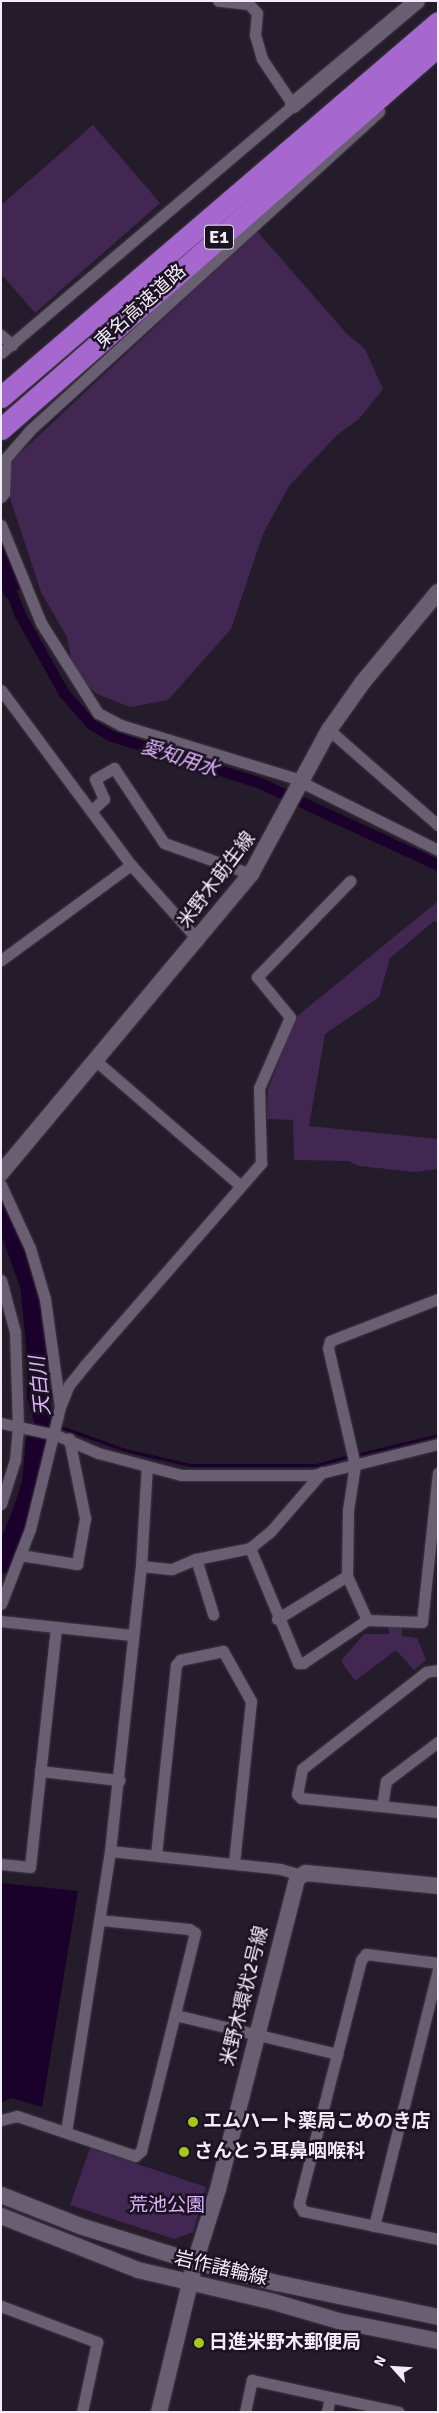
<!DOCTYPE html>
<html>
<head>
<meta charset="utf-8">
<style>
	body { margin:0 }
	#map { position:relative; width:439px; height:2413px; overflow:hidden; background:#251c2b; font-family:Signika,"Noto Sans JP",sans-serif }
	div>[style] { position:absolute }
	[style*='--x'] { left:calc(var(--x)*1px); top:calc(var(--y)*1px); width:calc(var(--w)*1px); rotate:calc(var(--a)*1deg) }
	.green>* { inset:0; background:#412752 }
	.water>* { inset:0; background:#1c002c }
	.stream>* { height:3px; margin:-1.5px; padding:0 1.5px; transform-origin:1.5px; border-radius:1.5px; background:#1c002c }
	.canal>* { height:11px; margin:-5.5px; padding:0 5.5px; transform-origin:5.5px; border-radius:5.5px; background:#1c002c }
	.river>* { height:20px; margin:-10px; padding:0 10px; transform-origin:10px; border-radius:10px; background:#1c002c }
	.roads { filter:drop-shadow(0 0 1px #403945) drop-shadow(0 0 1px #403945) }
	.street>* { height:11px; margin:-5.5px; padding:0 5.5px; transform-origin:5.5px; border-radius:5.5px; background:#6a5f72 }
	.secondary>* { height:16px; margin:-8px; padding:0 8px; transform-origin:8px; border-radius:8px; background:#6a5f72 }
	.highway>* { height:21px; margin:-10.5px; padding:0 10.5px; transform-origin:10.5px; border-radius:10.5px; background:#a668ce }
	.dots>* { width:14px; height:14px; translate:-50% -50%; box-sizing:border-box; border:2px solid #1c1322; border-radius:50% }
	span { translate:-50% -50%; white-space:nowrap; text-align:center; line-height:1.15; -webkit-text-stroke:5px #1c1322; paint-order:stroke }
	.shield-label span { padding:1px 4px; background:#1c1322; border:1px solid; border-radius:4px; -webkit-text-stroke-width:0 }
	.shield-label { font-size:18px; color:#f2ecf7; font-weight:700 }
	.street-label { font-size:19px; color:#f2ecf7 }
	.poi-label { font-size:19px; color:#f2ecf7; font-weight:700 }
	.left { translate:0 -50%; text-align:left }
	.park-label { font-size:19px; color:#ddb1fc }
	.water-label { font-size:20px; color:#e0b4ff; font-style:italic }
	.frame { position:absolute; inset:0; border:2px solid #f2ecf7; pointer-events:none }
	.north { position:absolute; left:369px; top:2343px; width:50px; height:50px; -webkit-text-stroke:4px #1c1322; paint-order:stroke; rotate:296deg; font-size:14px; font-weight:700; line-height:20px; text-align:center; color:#f2ecf7 }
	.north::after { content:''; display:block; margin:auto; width:18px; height:22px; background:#f2ecf7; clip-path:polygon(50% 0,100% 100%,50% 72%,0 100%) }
</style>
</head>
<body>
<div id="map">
	<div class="green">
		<i style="clip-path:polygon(93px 125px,160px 203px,35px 313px,1px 274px,1px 205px)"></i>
		<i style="clip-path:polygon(257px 231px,346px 333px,365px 349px,383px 389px,359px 419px,337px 435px,289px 486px,263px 534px,231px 629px,168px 700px,130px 707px,97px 694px,74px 675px,67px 637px,41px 592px,1px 471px)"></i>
		<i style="clip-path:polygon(438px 901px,438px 923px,434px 921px,390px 958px,379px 997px,325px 1034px,309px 1126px,438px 1139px,438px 1169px,415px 1172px,359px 1166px,348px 1161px,294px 1160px,293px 1120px,267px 1119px,268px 1089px,296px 1017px)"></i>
		<i style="clip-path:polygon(386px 1624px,402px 1624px,402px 1636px,417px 1638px,426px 1660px,414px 1670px,396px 1650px,355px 1681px,341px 1661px,364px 1634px,390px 1634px)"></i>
		<i style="clip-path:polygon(90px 2148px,206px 2187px,193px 2232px,174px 2239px,70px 2205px)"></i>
	</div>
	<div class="water">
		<i style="clip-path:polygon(1px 537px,21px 588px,6px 599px,1px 587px)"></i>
		<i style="clip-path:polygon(1px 1883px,78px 1891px,42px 2107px,11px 2098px,1px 2103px)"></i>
	</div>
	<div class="stream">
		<i style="--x:45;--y:1424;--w:7;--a:8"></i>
		<i style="--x:58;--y:1426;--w:71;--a:19.7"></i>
		<i style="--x:125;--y:1450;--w:67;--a:13"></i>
		<i style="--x:190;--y:1465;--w:126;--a:0"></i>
		<i style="--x:316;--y:1465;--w:35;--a:-15"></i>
		<i style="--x:356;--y:1455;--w:84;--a:-13.7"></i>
	</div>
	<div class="canal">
		<i style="--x:1;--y:566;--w:53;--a:68.8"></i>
		<i style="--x:20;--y:615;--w:90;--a:60.6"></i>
		<i style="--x:64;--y:693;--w:41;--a:48.9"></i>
		<i style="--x:91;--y:724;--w:21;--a:31"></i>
		<i style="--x:109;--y:735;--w:158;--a:17.6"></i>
		<i style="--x:260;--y:783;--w:196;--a:24.7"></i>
	</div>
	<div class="river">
		<i style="--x:1;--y:1205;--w:85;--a:70.1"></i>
		<i style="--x:30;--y:1285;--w:79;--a:84.2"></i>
		<i style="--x:38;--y:1364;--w:32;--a:92"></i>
		<i style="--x:37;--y:1396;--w:29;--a:74"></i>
		<i style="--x:45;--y:1424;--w:18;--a:119"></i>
		<i style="--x:36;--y:1440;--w:43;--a:95.3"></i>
		<i style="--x:32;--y:1483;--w:33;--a:108"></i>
		<i style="--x:22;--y:1514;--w:54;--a:112.8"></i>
	</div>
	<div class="roads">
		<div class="street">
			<i style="--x:1;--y:335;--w:15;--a:42"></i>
			<i style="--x:1;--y:353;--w:383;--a:-40.3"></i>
			<i style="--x:293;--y:105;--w:55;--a:-124"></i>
			<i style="--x:262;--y:59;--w:25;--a:-106"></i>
			<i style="--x:255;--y:35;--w:22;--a:-85"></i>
			<i style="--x:257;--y:13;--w:12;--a:-132"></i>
			<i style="--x:249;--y:4;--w:31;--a:-174"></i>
			<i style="--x:1;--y:497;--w:5;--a:-53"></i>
			<i style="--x:4;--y:493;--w:34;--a:-88"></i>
			<i style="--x:5;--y:459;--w:37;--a:-49"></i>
			<i style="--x:29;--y:431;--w:474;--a:-42.4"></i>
			<i style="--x:1;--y:525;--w:106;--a:67.8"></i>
			<i style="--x:41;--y:623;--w:107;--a:57.7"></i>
			<i style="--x:98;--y:713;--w:26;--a:28"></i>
			<i style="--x:121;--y:725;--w:178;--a:17"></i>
			<i style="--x:291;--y:777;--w:164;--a:26.4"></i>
			<i style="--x:1;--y:690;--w:218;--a:53.4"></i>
			<i style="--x:131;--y:865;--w:101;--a:48.2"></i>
			<i style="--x:329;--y:730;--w:145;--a:41.1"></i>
			<i style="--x:91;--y:811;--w:18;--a:-43"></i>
			<i style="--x:104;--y:799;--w:22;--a:-114"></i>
			<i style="--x:95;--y:779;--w:22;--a:-30"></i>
			<i style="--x:114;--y:768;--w:90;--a:56.3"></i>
			<i style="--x:164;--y:843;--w:92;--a:19.6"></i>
			<i style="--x:1;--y:960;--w:161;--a:-36.2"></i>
			<i style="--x:96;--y:1061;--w:191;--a:40.8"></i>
			<i style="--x:1;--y:1185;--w:69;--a:65.3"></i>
			<i style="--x:30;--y:1248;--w:53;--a:73.6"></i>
			<i style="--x:45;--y:1299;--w:109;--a:82.1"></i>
			<i style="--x:60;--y:1407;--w:126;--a:103.8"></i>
			<i style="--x:30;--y:1529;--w:80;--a:111.1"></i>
			<i style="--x:1;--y:1280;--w:54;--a:74.9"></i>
			<i style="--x:15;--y:1332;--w:95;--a:88.2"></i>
			<i style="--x:18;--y:1427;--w:33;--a:95"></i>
			<i style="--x:15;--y:1460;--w:46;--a:107.7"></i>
			<i style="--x:60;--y:1407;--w:24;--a:-68"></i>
			<i style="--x:69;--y:1385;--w:26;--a:-51"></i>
			<i style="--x:85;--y:1365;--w:268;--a:-48.9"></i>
			<i style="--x:261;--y:1163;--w:75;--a:-91.5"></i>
			<i style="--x:259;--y:1088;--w:77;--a:-66.4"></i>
			<i style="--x:290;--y:1017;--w:52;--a:-129.5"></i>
			<i style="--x:257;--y:977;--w:134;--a:-45.9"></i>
			<i style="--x:1;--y:1423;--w:56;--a:12.3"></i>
			<i style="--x:56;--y:1435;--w:46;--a:23.2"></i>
			<i style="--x:98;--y:1453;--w:86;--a:14.8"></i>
			<i style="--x:181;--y:1475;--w:132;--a:0"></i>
			<i style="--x:313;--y:1475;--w:129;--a:-13.9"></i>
			<i style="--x:250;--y:1548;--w:125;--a:67.3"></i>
			<i style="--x:298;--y:1663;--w:5;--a:0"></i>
			<i style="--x:303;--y:1663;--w:77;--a:-33.9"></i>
			<i style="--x:367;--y:1620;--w:55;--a:2.1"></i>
			<i style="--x:422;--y:1622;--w:150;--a:-83.9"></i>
			<i style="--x:20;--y:1555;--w:58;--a:9"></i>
			<i style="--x:77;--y:1564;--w:47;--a:-80.1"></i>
			<i style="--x:85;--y:1518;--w:81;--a:-101.4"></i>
			<i style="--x:196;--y:1559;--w:58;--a:72.8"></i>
			<i style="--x:141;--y:1566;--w:31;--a:6"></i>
			<i style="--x:172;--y:1569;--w:26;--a:-23"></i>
			<i style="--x:196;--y:1559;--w:55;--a:-11.5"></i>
			<i style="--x:250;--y:1548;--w:26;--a:-39"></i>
			<i style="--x:270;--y:1532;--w:79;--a:-49.1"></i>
			<i style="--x:277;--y:1619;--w:82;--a:-31.6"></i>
			<i style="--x:367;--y:1620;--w:48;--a:-114.4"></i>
			<i style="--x:347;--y:1576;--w:66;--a:-89.1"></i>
			<i style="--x:348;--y:1510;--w:46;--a:-81.2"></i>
			<i style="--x:355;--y:1465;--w:120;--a:-103"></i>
			<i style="--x:328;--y:1348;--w:7;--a:-74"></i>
			<i style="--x:330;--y:1341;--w:116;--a:-21.3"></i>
			<i style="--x:1;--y:1621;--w:133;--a:6.1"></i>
			<i style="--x:438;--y:1670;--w:12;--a:171"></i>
			<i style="--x:426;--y:1672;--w:157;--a:142"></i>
			<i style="--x:302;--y:1769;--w:25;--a:101"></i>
			<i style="--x:297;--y:1794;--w:6;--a:45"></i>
			<i style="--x:301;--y:1798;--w:138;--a:5.8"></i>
			<i style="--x:40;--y:1771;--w:80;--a:6.5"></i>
			<i style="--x:382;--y:1806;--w:25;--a:-81"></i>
			<i style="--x:386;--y:1781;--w:65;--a:-36.9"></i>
			<i style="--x:110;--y:1851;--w:171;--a:6"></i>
			<i style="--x:280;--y:1869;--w:22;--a:16"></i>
			<i style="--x:156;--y:1855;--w:191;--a:-84"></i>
			<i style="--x:176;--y:1665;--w:6;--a:-51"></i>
			<i style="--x:180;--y:1660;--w:44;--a:-11.8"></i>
			<i style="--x:223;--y:1651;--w:57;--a:60.8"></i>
			<i style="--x:251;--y:1701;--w:163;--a:96"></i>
			<i style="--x:1;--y:1864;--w:29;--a:6"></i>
			<i style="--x:30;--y:1867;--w:241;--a:-83.8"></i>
			<i style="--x:438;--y:1963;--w:73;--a:-172.9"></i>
			<i style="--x:366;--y:1954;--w:8;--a:130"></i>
			<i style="--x:361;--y:1960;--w:252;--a:104.3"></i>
			<i style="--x:299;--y:2204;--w:8;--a:60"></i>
			<i style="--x:303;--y:2211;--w:138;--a:11.7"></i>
			<i style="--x:175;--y:2015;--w:167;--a:13.5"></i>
			<i style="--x:1;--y:2120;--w:16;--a:-14"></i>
			<i style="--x:17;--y:2116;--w:125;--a:18.7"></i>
			<i style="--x:135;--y:2156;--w:8;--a:-40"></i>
			<i style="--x:141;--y:2151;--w:225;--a:-76.1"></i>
			<i style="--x:195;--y:1933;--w:7;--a:-146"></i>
			<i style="--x:189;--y:1929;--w:88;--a:-174.2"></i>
			<i style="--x:66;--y:2132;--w:284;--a:-81.1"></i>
			<i style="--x:110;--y:1851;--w:287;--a:-83.8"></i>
			<i style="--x:141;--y:1566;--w:100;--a:-86.6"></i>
			<i style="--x:374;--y:2226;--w:264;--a:-76"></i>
			<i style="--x:1;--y:2306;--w:103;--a:20.6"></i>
			<i style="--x:97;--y:2342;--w:72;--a:102.1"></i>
			<i style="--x:245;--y:2412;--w:33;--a:-78"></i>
			<i style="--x:252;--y:2380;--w:150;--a:12.3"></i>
			<i style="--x:327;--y:2412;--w:15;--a:-79"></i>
		</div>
		<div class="secondary">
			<i style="--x:293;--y:105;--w:162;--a:-40"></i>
			<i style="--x:1;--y:1173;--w:390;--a:-50.1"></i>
			<i style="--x:251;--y:874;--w:164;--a:-61.6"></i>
			<i style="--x:329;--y:730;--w:59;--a:-54.7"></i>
			<i style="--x:363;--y:682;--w:117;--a:-50.2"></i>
			<i style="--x:1;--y:2195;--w:85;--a:21.4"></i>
			<i style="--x:80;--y:2226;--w:121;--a:17.4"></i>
			<i style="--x:195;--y:2262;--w:85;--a:14.4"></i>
			<i style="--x:277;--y:2283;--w:165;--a:11.9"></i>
			<i style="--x:1;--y:2216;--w:147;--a:21.5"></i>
			<i style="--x:138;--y:2270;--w:140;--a:13.2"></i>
			<i style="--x:274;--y:2302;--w:68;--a:16.3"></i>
			<i style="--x:339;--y:2321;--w:101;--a:11.4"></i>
			<i style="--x:159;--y:2412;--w:154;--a:-76.5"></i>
			<i style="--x:195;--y:2262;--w:77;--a:-72.5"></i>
			<i style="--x:218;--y:2189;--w:321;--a:-75.7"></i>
			<i style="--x:297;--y:1878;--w:10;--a:-29"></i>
			<i style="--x:306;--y:1873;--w:133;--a:5.6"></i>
		</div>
		<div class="highway">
			<i style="--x:1;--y:397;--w:576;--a:-40.63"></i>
			<i style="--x:1;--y:429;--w:581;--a:-41.23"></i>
		</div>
	</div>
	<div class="dots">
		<i style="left:193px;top:2122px;background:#a8c71d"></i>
		<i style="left:184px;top:2152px;background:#a8c71d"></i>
		<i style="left:199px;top:2343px;background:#a8c71d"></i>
	</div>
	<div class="shield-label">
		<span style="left:219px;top:237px">E1</span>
	</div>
	<div class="street-label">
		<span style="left:141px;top:307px;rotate:-42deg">東名高速道路</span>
		<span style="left:217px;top:880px;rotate:-53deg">米野木莇生線</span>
		<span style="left:245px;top:1996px;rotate:-76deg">米野木環状2号線</span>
		<span style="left:221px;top:2269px;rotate:13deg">岩作諸輪線</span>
	</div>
	<div class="poi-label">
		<span class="left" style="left:203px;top:2122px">エムハート薬局こめのき店</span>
		<span class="left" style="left:194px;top:2152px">さんとう耳鼻咽喉科</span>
		<span class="left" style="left:209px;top:2343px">日進米野木郵便局</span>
	</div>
	<div class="park-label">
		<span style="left:167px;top:2206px">荒池公園</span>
	</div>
	<div class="water-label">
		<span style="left:180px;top:758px;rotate:18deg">愛知用水</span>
		<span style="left:40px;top:1386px;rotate:-96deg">天白川</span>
	</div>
	<div class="frame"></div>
	<div class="north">N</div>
</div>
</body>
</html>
